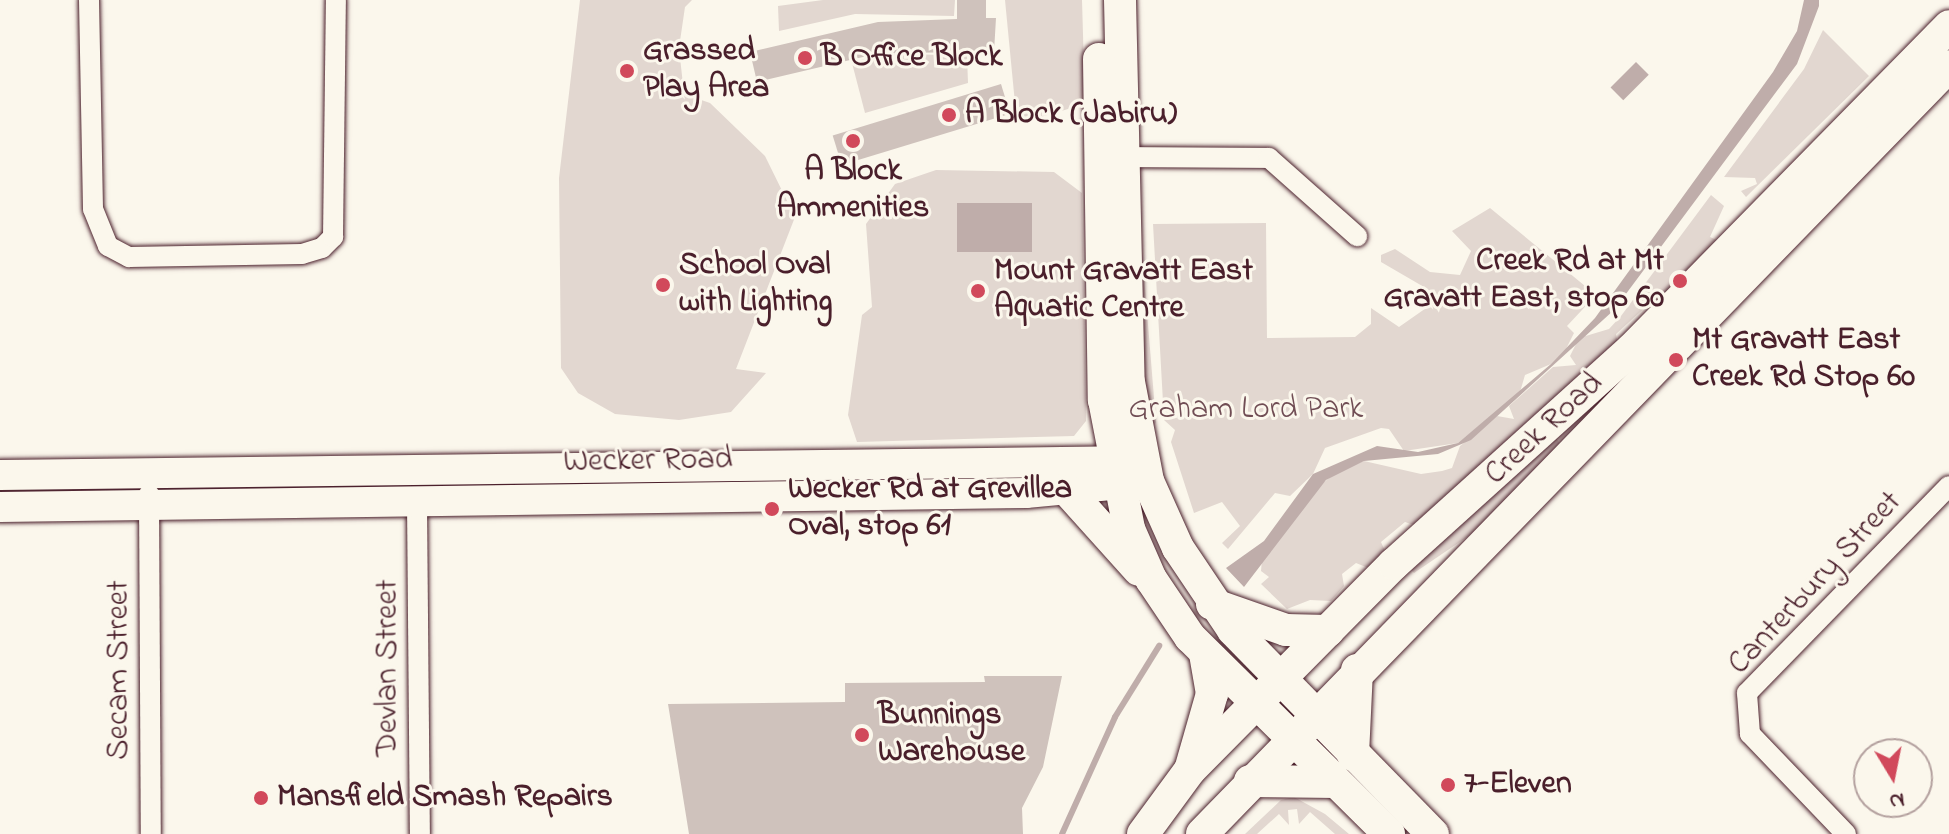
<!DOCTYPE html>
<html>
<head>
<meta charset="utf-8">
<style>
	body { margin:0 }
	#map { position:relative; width:1949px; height:834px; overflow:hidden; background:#fbf7ec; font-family:"Indie Flower",sans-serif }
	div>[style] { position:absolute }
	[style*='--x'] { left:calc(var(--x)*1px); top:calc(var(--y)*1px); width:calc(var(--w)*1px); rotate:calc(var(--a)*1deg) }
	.green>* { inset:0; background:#e2d7d0 }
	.water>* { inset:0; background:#bfadaa; transform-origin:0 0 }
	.stream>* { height:6px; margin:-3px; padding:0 3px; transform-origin:3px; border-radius:3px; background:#bfadaa }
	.building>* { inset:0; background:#cfc2bc; transform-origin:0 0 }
	.roads { filter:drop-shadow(0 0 2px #4a1f2b) drop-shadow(0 0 2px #4a1f2b) }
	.street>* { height:20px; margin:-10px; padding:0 10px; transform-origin:10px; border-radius:10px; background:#fbf7ec }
	.secondary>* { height:30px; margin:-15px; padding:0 15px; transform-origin:15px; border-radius:15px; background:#fbf7ec }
	.primary>* { height:32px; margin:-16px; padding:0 16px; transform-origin:16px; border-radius:16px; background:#fbf7ec }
	.dots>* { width:22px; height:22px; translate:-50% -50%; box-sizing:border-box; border:4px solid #fbf7ec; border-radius:50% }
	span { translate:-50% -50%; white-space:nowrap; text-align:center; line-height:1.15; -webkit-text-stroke:6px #fbf7ec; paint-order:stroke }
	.poi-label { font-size:32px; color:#4a1f2b; font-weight:700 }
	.left { translate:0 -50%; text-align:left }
	.right { translate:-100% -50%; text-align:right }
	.park-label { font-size:32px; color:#704d54 }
	.street-label { font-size:32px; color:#4a1f2b }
	.north { position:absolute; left:1853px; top:738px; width:80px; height:80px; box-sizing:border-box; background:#fbf7ec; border:2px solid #b4a19f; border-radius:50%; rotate:170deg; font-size:22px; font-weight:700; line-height:32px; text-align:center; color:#4a1f2b }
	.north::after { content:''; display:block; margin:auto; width:28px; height:36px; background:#d1495b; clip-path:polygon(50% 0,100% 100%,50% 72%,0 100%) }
</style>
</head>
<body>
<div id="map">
	<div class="green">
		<i style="clip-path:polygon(580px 0,692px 0,685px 7px,679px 48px,684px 94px,710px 103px,765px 156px,795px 217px,736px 369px,766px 373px,731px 412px,679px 420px,615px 414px,578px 393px,561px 368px,559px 178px)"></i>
		<i style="clip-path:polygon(823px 0,955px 0,954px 16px,855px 14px,779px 31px,778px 6px)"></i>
		<i style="clip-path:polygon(1005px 0,1082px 0,1085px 104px,1017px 124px)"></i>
		<i style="clip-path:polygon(1823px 30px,1869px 76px,1746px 197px,1741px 191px,1757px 184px,1755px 178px,1724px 177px,1804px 69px)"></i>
		<i style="clip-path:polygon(882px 53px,967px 56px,968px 83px,865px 113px,852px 63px)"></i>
		<i style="clip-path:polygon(936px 170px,1054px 172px,1082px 193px,1086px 421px,1074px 436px,857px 442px,848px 415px,862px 315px,872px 307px,866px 224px,895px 184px)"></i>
		<i style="clip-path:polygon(1711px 195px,1724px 206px,1710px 237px,1721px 242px,1654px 311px,1650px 303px,1616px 334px,1618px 345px,1414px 525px,1405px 522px,1381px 542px,1385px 551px,1371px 569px,1356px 563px,1342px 574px,1344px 586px,1331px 601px,1310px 600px,1287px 609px,1261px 584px,1269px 577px,1261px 571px,1262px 559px,1314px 490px,1338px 471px,1364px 461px,1421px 474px,1442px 471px,1452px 468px,1460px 446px,1497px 416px,1514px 419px,1509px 406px,1553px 367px,1576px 365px,1570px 356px,1579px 338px,1609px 329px,1621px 316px)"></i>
		<i style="clip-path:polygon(1490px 208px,1596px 295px,1567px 326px,1574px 333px,1566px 349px,1551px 364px,1525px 375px,1520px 392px,1458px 443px,1404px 451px,1389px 429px,1381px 428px,1325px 448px,1313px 474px,1290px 496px,1275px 493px,1228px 549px,1222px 543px,1240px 526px,1222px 502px,1194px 513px,1171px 442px,1175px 430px,1164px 420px,1153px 224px,1266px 223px,1267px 338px,1355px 337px,1371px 324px,1371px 308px,1399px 327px,1429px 306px,1424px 287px,1381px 262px,1381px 255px,1395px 249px,1430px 272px,1460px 275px,1471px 251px,1452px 231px)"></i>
		<i style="clip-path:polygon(1139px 215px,1156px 422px,1152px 430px,1144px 386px)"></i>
		<i style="clip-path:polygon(1556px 438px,1561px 445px,1473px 533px,1414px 573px,1410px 568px)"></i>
		<i style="clip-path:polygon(1294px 797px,1325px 814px,1349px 834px,1335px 834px,1310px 812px,1299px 824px,1297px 809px,1288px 810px,1289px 825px,1279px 814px,1257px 834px,1245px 834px,1281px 800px)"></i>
	</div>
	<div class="water">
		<i style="clip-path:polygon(1804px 0,1819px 0,1819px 6px,1797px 64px,1614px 310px,1471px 440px,1438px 454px,1364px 461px,1326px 480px,1244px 587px,1226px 568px,1264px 541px,1313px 474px,1377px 446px,1418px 452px,1458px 443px,1551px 364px,1595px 318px,1773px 72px,1797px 31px)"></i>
		<i style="left:1636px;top:62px;width:18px;height:36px;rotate:45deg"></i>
		<i style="left:1032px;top:203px;width:49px;height:75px;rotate:90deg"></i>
	</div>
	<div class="stream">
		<i style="--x:1062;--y:834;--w:128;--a:-65.6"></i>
		<i style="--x:1115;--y:717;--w:84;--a:-58.2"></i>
	</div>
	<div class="building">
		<i style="clip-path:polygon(957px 0,986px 0,986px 18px,996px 18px,994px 52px,880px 53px,757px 82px,750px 52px,878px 22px,957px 19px)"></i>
		<i style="left:1001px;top:84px;width:31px;height:176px;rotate:73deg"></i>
		<i style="clip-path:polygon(984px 676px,1062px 676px,1043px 767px,1022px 808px,1023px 834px,689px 834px,668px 704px,845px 702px,845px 683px,985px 682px)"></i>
	</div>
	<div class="roads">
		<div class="street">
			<i style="--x:89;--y:0;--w:209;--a:88.9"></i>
			<i style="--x:93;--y:209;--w:40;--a:68"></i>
			<i style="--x:108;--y:246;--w:24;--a:28"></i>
			<i style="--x:129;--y:257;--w:173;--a:-1"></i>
			<i style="--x:302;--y:254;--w:21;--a:-17"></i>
			<i style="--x:322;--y:248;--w:16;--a:-45"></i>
			<i style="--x:333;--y:237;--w:237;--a:-89.3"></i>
			<i style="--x:1123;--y:157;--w:146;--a:0.4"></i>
			<i style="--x:1269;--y:158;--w:118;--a:41.6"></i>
			<i style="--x:149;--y:494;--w:340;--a:89.7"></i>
			<i style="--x:417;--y:502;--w:332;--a:89.5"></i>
			<i style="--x:1846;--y:834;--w:139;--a:-133.8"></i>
			<i style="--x:1750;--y:734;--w:41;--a:-94.2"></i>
			<i style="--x:1747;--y:693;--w:289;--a:-45.7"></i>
		</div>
		<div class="secondary">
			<i style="--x:0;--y:475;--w:1138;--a:-0.7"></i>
			<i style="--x:0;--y:507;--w:1026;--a:-0.78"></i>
			<i style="--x:1026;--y:493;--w:117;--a:-5.4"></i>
		</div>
		<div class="primary">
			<i style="--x:1120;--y:0;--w:382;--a:88.7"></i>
			<i style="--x:1129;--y:382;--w:101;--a:79.1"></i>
			<i style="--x:1148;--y:481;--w:73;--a:65.9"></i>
			<i style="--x:1178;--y:548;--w:99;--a:56.1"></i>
			<i style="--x:1233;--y:630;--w:286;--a:45.6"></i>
			<i style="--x:1099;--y:59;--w:341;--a:89.2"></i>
			<i style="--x:1104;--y:400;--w:131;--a:79"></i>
			<i style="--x:1129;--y:529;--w:55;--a:66.3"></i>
			<i style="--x:1151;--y:579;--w:70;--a:56.1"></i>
			<i style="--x:1190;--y:637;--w:280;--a:44.7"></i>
			<i style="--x:1068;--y:491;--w:106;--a:48.1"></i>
			<i style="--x:1212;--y:604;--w:78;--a:19.4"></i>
			<i style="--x:1286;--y:630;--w:42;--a:1.4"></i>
			<i style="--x:1353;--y:755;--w:85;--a:-87.3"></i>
			<i style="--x:1191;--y:767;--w:76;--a:-74"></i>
			<i style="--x:1212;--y:694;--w:41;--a:-99.9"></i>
			<i style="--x:1250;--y:781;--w:86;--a:0.7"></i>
			<i style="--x:1143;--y:834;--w:79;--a:-53.7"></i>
			<i style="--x:1190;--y:770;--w:290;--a:-45.3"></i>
			<i style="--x:1394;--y:564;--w:319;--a:-42.1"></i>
			<i style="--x:1631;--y:350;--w:454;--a:-45.5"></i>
			<i style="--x:1202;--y:834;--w:1071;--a:-45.79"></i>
		</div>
	</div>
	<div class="dots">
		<i style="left:805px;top:58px;background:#d1495b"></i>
		<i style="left:627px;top:71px;background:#d1495b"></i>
		<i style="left:949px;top:115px;background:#d1495b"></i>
		<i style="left:853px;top:141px;background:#d1495b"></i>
		<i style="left:1680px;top:281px;background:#d1495b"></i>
		<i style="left:663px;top:285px;background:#d1495b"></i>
		<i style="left:978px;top:291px;background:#d1495b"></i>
		<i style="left:1676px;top:360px;background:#d1495b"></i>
		<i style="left:772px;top:509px;background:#d1495b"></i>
		<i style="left:862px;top:735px;background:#d1495b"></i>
		<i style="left:1448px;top:785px;background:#d1495b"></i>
		<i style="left:261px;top:798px;background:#d1495b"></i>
	</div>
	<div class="poi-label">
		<span class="left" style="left:643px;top:71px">Grassed<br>Play Area</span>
		<span class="left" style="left:821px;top:58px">B Office Block</span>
		<span class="left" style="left:965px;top:115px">A Block (Jabiru)</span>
		<span style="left:853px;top:191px">A Block<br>Ammenities</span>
		<span class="right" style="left:1664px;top:281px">Creek Rd at Mt<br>Gravatt East, stop 60</span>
		<span class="left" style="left:679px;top:285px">School Oval<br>with Lighting</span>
		<span class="left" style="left:994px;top:291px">Mount Gravatt East<br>Aquatic Centre</span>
		<span class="left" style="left:1692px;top:360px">Mt Gravatt East<br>Creek Rd Stop 60</span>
		<span class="left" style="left:788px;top:509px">Wecker Rd at Grevillea<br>Oval, stop 61</span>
		<span class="left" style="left:878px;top:735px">Bunnings<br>Warehouse</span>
		<span class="left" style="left:1464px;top:785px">7-Eleven</span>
		<span class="left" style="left:277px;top:798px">Mansfield Smash Repairs</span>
	</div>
	<div class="park-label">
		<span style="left:1246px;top:410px">Graham Lord Park</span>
	</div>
	<div class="street-label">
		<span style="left:1545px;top:430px;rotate:-43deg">Creek Road</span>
		<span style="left:648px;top:462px;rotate:-1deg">Wecker Road</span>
		<span style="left:1816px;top:584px;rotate:-47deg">Canterbury Street</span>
		<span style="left:389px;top:668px;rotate:-90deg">Devlan Street</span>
		<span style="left:120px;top:670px;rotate:-90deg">Secam Street</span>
	</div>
	<div class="north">N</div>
</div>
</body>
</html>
